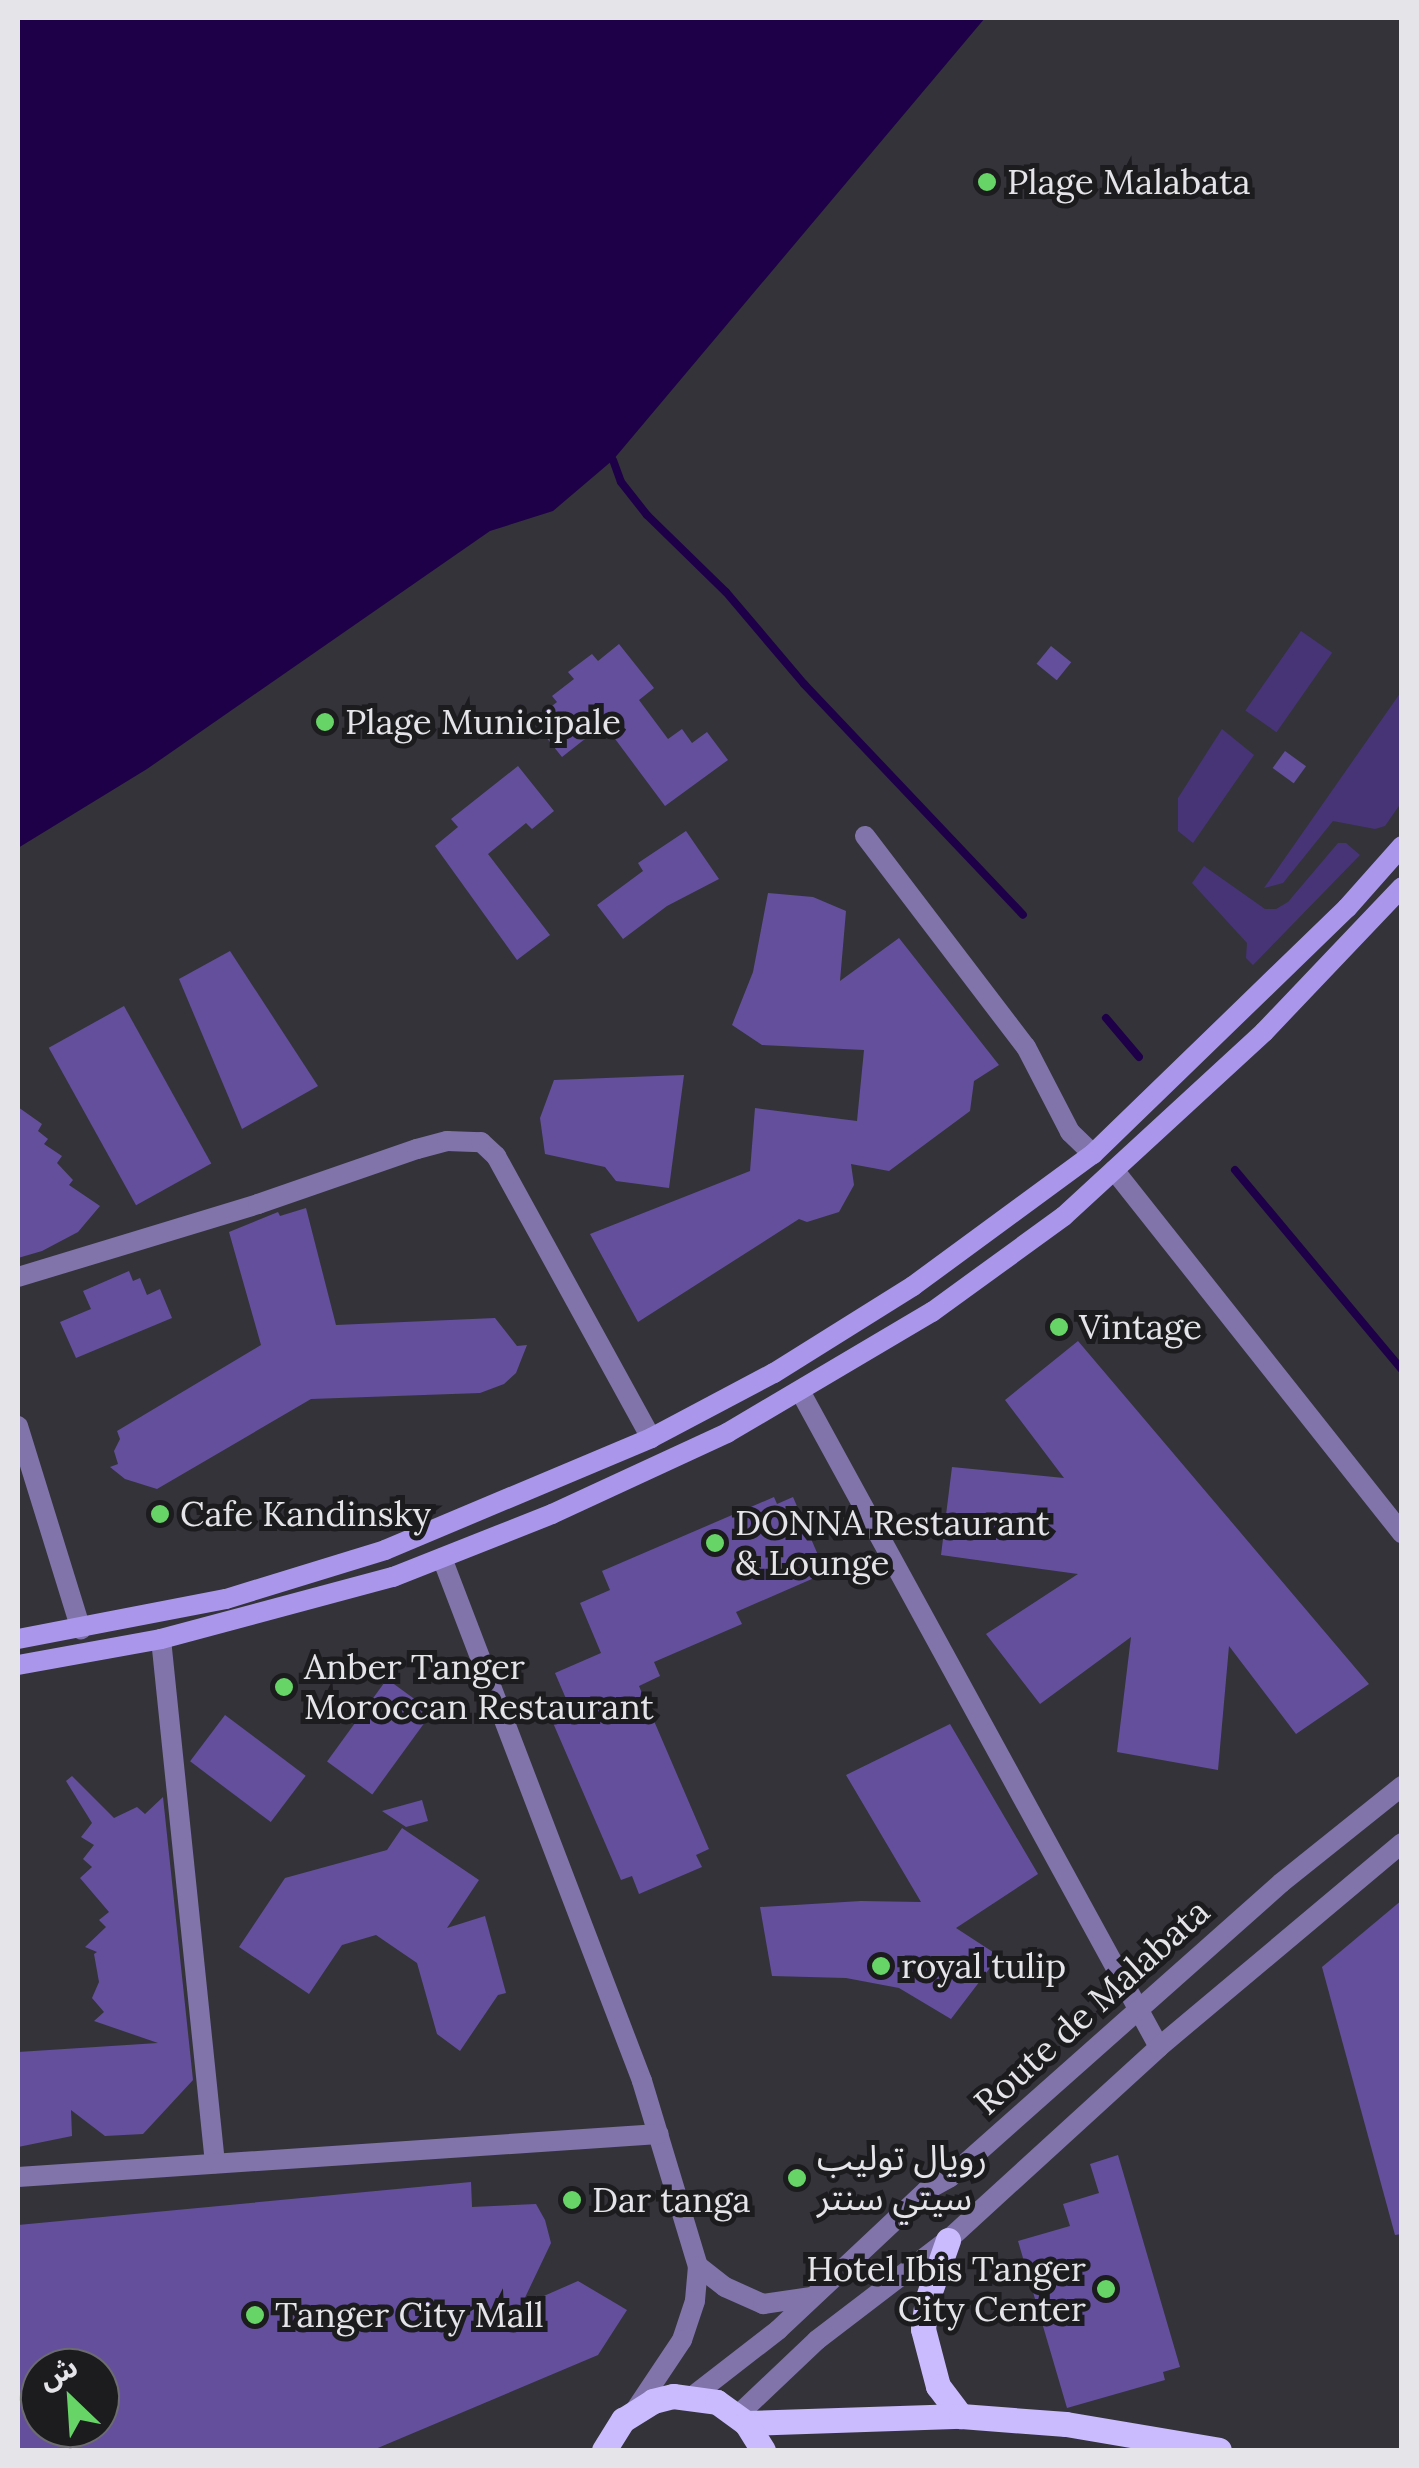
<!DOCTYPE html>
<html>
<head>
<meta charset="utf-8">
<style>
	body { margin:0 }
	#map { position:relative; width:1419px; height:2468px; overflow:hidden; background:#34333a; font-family:Lora,"Noto Sans Arabic",serif }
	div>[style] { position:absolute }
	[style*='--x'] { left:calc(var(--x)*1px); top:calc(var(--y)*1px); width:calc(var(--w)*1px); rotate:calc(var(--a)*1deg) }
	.green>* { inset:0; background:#473477; transform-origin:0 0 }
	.water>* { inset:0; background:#1e0048 }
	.stream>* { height:8px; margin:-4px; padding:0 4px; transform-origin:4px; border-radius:4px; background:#1e0048 }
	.building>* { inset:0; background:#644f9c; transform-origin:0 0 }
	.minor>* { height:20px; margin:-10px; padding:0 10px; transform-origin:10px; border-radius:10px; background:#8074aa }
	.tertiary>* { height:20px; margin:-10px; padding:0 10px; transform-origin:10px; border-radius:10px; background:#8074aa }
	.secondary>* { height:20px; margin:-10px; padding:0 10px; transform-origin:10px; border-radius:10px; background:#aa97ec }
	.primary>* { height:25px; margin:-12.5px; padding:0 12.5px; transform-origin:12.5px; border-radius:12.5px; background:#c9bbfd }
	.dots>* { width:28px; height:28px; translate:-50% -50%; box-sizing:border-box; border:5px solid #1c1b1e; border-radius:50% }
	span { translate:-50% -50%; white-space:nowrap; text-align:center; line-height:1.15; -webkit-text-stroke:10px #1c1b1e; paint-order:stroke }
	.poi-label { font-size:35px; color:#e5e4e8 }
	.left { translate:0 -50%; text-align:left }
	.right { translate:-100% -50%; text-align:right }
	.street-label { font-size:35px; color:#e5e4e8 }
	.frame { position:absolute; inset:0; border:20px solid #e5e4e8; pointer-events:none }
	.north { position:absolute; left:20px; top:2348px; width:100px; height:100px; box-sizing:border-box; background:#1c1b1e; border:2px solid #6c6b6f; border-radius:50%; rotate:335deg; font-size:28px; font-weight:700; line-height:40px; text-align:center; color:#e5e4e8 }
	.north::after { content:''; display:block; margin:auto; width:35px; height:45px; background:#66d466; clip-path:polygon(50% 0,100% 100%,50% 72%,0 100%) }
</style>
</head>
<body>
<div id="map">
	<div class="green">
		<i style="left:1301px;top:631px;width:38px;height:97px;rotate:35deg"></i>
		<i style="clip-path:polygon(1401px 692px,1401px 803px,1385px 826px,1375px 829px,1333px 821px,1283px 883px,1264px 888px)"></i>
		<i style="clip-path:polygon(1222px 729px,1254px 755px,1193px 843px,1178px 831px,1178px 798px)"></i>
		<i style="clip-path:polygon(1338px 843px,1346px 843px,1360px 855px,1253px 965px,1246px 958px,1247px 943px,1192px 883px,1204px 866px,1265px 909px,1276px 909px,1288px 902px)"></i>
	</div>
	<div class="water">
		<i style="clip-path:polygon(18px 18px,985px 18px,613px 460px,553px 511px,490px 531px,147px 769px,18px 848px)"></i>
	</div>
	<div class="stream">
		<i style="--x:613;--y:460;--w:23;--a:70"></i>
		<i style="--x:621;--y:482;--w:42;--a:51.8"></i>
		<i style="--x:647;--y:515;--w:110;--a:44.3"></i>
		<i style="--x:726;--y:592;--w:121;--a:49.7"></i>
		<i style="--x:804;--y:684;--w:318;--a:46.5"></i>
		<i style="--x:1106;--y:1018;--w:51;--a:49.8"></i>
		<i style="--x:1235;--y:1170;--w:261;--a:50.1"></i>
	</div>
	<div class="building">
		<i style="clip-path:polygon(619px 644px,654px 688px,639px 700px,668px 739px,682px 729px,692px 743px,707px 732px,728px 760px,665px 806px,604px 724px,562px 757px,533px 721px,557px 702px,552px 696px,574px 679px,568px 672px,592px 654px,598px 661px)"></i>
		<i style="left:1051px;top:646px;width:26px;height:23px;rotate:39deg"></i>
		<i style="left:1285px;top:751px;width:26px;height:21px;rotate:36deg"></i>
		<i style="clip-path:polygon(518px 766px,554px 811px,532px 829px,526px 823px,488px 854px,550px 935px,517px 960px,435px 846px,458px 827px,451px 819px)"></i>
		<i style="clip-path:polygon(686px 831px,719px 879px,667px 906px,623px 939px,597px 905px,643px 871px,638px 863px)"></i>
		<i style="clip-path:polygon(768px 893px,813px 897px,846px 911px,840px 981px,899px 938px,999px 1065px,974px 1081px,970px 1111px,889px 1171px,851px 1164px,854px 1185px,839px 1212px,807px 1222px,799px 1219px,638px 1322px,590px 1234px,750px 1171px,755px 1108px,857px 1121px,864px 1050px,762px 1045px,732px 1025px,753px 972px)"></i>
		<i style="clip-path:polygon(230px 951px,318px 1086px,242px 1129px,179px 979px)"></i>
		<i style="left:124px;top:1006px;width:180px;height:86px;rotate:61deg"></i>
		<i style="clip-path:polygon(684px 1075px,669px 1188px,616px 1181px,605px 1167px,545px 1154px,540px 1118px,554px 1080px)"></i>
		<i style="clip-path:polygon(18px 1107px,42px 1124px,38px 1131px,48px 1139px,44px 1144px,62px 1156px,57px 1163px,73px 1180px,69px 1185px,100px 1206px,78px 1232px,42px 1251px,18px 1258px)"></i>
		<i style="clip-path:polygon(306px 1208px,336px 1325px,495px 1318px,517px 1346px,527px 1345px,516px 1373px,504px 1384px,480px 1393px,311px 1399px,157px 1489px,125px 1479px,110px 1467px,118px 1464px,114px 1451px,120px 1439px,117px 1431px,261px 1345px,229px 1232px,278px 1212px,280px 1216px)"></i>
		<i style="clip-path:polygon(129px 1271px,133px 1281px,140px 1278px,147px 1295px,160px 1289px,172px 1318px,76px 1358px,60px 1322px,91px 1309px,83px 1291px)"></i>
		<i style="clip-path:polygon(1078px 1341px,1369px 1684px,1296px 1734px,1229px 1646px,1218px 1770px,1117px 1752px,1131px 1637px,1040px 1704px,986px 1634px,1078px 1574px,941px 1555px,952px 1467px,1064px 1478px,1005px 1400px)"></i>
		<i style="clip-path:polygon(774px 1497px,777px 1504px,793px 1497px,818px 1555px,813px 1557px,821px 1575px,736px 1612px,742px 1624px,654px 1662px,660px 1676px,639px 1686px,709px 1849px,696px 1855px,702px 1867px,639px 1894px,632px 1876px,621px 1880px,547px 1709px,567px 1701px,555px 1673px,601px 1653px,580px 1603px,610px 1590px,602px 1571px)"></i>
		<i style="left:387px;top:1679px;width:56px;height:102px;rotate:36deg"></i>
		<i style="left:225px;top:1715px;width:101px;height:58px;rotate:37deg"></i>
		<i style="clip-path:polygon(950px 1724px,1038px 1874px,956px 1928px,999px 1956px,951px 2019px,899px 1988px,846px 1978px,772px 1976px,760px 1907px,861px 1901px,921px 1902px,846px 1775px)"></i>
		<i style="clip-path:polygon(72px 1776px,114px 1818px,137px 1807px,145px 1814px,163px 1797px,193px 2080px,143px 2134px,105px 2136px,71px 2110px,72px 2136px,18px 2147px,18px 2052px,158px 2043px,94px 2021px,104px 2012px,92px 1998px,99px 1982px,94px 1954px,97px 1952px,85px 1947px,106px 1927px,99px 1920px,109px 1912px,80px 1878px,92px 1867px,83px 1859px,94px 1845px,81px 1837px,92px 1823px,66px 1781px)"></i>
		<i style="clip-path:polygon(422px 1800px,428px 1821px,406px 1827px,382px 1811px)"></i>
		<i style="clip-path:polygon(402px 1828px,479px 1880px,447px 1928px,485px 1916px,506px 1993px,498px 1995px,460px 2051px,437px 2034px,417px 1963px,376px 1935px,342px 1945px,309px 1994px,239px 1947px,285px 1878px,387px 1850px)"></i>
		<i style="clip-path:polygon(1402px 1900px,1402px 2234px,1395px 2235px,1322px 1967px)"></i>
		<i style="clip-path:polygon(1118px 2155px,1180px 2367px,1163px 2372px,1165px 2380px,1067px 2408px,1018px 2241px,1070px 2226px,1063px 2204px,1099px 2193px,1090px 2164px)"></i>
		<i style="clip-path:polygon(evenodd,471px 2182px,472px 2207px,536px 2204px,545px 2220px,551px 2243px,521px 2306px,578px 2281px,627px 2310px,598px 2355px,373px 2450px,18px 2450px,18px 2225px,471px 2182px,40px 2368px,100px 2368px,100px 2428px,40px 2428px,40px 2368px)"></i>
	</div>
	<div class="minor">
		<i style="--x:865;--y:836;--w:265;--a:52.7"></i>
		<i style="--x:1026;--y:1047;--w:96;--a:62.6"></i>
		<i style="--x:1070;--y:1132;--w:32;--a:44"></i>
		<i style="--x:1114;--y:1170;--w:464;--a:51.6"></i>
		<i style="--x:18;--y:1277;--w:251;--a:-16.9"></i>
		<i style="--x:258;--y:1204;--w:168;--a:-19.1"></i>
		<i style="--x:417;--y:1149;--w:31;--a:-15"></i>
		<i style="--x:447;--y:1141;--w:34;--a:2"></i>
		<i style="--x:481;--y:1142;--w:21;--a:43"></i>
		<i style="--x:496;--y:1156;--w:322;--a:61.2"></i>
		<i style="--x:800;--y:1391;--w:748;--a:61.31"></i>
		<i style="--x:18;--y:1426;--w:213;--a:72.8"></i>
		<i style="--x:442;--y:1558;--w:560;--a:69.07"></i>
		<i style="--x:642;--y:2081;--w:193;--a:73.2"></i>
		<i style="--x:698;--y:2266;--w:35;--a:95"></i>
		<i style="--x:695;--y:2301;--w:41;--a:108.4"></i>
		<i style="--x:682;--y:2340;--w:83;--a:123.7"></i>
		<i style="--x:161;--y:1639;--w:527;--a:84.12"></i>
		<i style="--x:18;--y:2177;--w:642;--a:-3.84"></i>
	</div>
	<div class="tertiary">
		<i style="--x:698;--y:2266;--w:34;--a:38"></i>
		<i style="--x:725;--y:2287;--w:42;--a:24.1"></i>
		<i style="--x:763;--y:2304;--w:49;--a:-8.3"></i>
		<i style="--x:693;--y:2396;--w:108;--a:-37.8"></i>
		<i style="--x:778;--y:2330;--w:204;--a:-43.2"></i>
		<i style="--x:927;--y:2190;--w:26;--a:-29"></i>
		<i style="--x:950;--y:2177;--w:443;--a:-41.6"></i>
		<i style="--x:1281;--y:1883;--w:155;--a:-38.7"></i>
		<i style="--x:738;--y:2415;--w:109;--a:-43.5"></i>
		<i style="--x:817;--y:2340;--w:165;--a:-37.4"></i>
		<i style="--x:948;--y:2240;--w:286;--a:-42.4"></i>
		<i style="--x:1159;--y:2047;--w:317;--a:-40"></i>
	</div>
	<div class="secondary">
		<i style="--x:18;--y:1639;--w:212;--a:-10.9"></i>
		<i style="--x:226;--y:1599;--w:166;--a:-17.1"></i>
		<i style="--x:385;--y:1550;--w:289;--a:-22.8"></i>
		<i style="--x:651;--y:1438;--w:139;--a:-27.9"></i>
		<i style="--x:774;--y:1373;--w:164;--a:-32"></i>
		<i style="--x:913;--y:1286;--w:223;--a:-36.3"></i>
		<i style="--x:1093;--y:1154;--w:354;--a:-44.1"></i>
		<i style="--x:1347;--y:908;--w:83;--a:-48.4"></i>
		<i style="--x:18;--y:1665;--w:145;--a:-10.3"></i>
		<i style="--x:161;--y:1639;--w:240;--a:-15"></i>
		<i style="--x:393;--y:1577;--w:171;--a:-21.6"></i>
		<i style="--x:552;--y:1514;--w:193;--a:-24.8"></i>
		<i style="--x:727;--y:1433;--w:238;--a:-30.6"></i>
		<i style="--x:932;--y:1312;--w:163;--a:-36"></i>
		<i style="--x:1064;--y:1216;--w:272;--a:-42.6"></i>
		<i style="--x:1264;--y:1032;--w:200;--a:-46.4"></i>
	</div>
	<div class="primary">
		<i style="--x:948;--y:2240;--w:64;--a:109.3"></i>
		<i style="--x:927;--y:2300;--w:29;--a:98"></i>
		<i style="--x:923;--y:2329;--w:59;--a:75.3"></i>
		<i style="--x:938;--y:2386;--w:38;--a:53"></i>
		<i style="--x:746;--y:2423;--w:215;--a:-1.9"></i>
		<i style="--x:961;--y:2416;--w:105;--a:4.4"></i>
		<i style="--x:1066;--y:2424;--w:155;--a:9.6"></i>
		<i style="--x:604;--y:2450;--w:36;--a:-58"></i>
		<i style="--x:623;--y:2420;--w:36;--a:-32"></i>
		<i style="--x:653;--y:2401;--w:21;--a:-14"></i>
		<i style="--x:673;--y:2396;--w:44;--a:7.8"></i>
		<i style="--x:717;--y:2402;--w:36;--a:36"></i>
		<i style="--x:746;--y:2423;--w:32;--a:58"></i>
	</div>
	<div class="dots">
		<i style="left:987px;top:182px;background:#66d466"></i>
		<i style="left:325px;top:722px;background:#66d466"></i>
		<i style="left:1059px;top:1327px;background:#66d466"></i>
		<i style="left:160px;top:1514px;background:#66d466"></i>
		<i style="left:715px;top:1543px;background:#66d466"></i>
		<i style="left:284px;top:1687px;background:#66d466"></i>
		<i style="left:881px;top:1966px;background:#66d466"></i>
		<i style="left:797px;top:2178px;background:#66d466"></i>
		<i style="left:572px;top:2200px;background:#66d466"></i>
		<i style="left:1106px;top:2289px;background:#66d466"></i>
		<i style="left:255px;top:2315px;background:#66d466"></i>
	</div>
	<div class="poi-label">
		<span class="left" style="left:1007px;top:182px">Plage Malabata</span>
		<span class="left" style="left:345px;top:722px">Plage Municipale</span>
		<span class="left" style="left:1079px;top:1327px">Vintage</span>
		<span class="left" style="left:180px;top:1514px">Cafe Kandinsky</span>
		<span class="left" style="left:735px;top:1543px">DONNA Restaurant<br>&amp; Lounge</span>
		<span class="left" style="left:304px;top:1687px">Anber Tanger<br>Moroccan Restaurant</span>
		<span class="left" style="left:901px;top:1966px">royal tulip</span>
		<span class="left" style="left:817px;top:2178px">رويال توليب<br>سيتي سنتر</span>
		<span class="left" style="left:592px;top:2200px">Dar tanga</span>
		<span class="right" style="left:1086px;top:2289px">Hotel Ibis Tanger<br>City Center</span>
		<span class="left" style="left:275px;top:2315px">Tanger City Mall</span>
	</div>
	<div class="street-label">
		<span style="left:1092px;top:2007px;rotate:-42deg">Route de Malabata</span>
	</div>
	<div class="frame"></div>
	<div class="north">ش</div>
</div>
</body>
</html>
